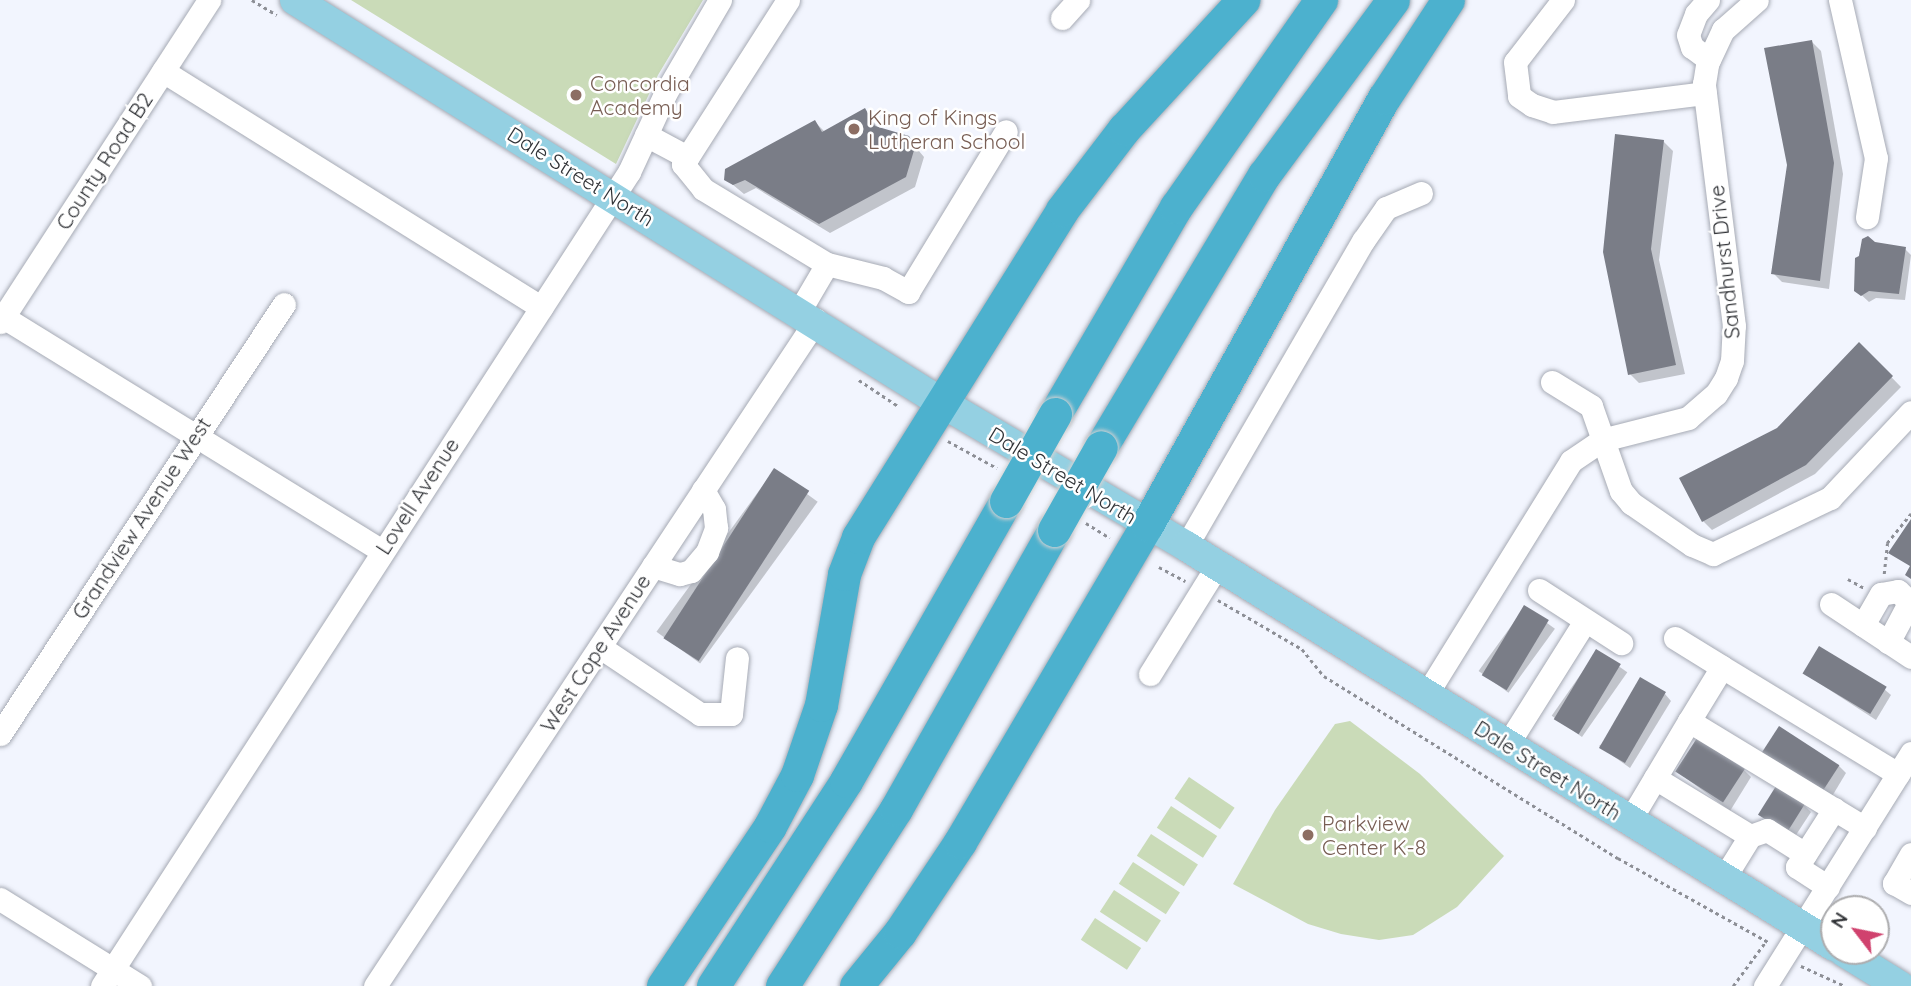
<!DOCTYPE html>
<html>
<head>
<meta charset="utf-8">
<style>
	body { margin:0 }
	#map { position:relative; width:1911px; height:986px; overflow:hidden; background:#f2f5fe; font-family:Quicksand,sans-serif }
	div>[style] { position:absolute }
	[style*='--x'] { left:calc(var(--x)*1px); top:calc(var(--y)*1px); width:calc(var(--w)*1px); rotate:calc(var(--a)*1deg) }
	.green>* { inset:0; background:#cadbb8; transform-origin:0 0 }
	.shadow>* { inset:0; background:#0003; transform-origin:0 0 }
	.building>* { inset:0; background:#7a7d87; transform-origin:0 0 }
	.path>* { height:2.5px; margin-top:-1.25px; transform-origin:0; background:repeating-linear-gradient(90deg,#8d8f96 0 3.5px,transparent 0 7px) }
	.roads { filter:drop-shadow(0 0 2px #a6aab4) drop-shadow(0 0 2px #a6aab4) }
	.minor>* { height:23px; margin:-11.5px; padding:0 11.5px; transform-origin:11.5px; border-radius:11.5px; background:#fff }
	.major>* { height:30px; margin:-15px; padding:0 15px; transform-origin:15px; border-radius:15px; background:#94d0e2 }
	.highway>* { height:33px; margin:-16.5px; padding:0 16.5px; transform-origin:16.5px; border-radius:16.5px; background:#4cb1ce }
	.bridges { filter:drop-shadow(0 0 2px #d2d2d3) drop-shadow(0 0 2px #d2d2d3) }
	.highway-bridge>* { height:33px; margin:-16.5px; padding:0 16.5px; transform-origin:16.5px; border-radius:16.5px; background:#4cb1ce }
	.dots>* { width:19px; height:19px; translate:-50% -50%; box-sizing:border-box; border:4px solid #fff; border-radius:50% }
	span { translate:-50% -50%; white-space:nowrap; text-align:center; line-height:1.15; -webkit-text-stroke:5px #fff; paint-order:stroke }
	.education-label { font-size:21px; color:#785e54 }
	.left { translate:0 -50%; text-align:left }
	.street-label { font-size:21px; color:#313337 }
	.north { position:absolute; left:1820px; top:895px; width:70px; height:70px; box-sizing:border-box; background:#fff; border:2px solid #adadaf; border-radius:50%; rotate:302deg; font-size:19px; font-weight:700; line-height:28px; text-align:center; color:#313337 }
	.north::after { content:''; display:block; margin:auto; width:24px; height:32px; background:#d0426e; clip-path:polygon(50% 0,100% 100%,50% 72%,0 100%) }
</style>
</head>
<body>
<div id="map">
	<div class="green">
		<i style="clip-path:polygon(351px 0,703px 0,658px 75px,616px 164px)"></i>
		<i style="clip-path:polygon(1350px 721px,1420px 774px,1504px 856px,1457px 907px,1413px 935px,1379px 940px,1341px 934px,1308px 924px,1233px 884px,1275px 810px,1335px 724px)"></i>
		<i style="left:1189px;top:777px;width:55px;height:26px;rotate:34deg"></i>
		<i style="left:1171px;top:806px;width:55px;height:26px;rotate:33deg"></i>
		<i style="left:1151px;top:834px;width:56px;height:26px;rotate:33deg"></i>
		<i style="left:1133px;top:862px;width:56px;height:26px;rotate:33deg"></i>
		<i style="left:1114px;top:890px;width:56px;height:26px;rotate:33deg"></i>
		<i style="left:1095px;top:918px;width:55px;height:26px;rotate:33deg"></i>
	</div>
	<div class="shadow">
		<i style="clip-path:polygon(1812px 42px,1821px 51px,1843px 174px,1829px 289px,1782px 282px,1773px 273px)"></i>
		<i style="clip-path:polygon(864px 110px,879px 129px,908px 138px,924px 157px,915px 187px,830px 233px,756px 188px,744px 194px,726px 179px,815px 122px,825px 132px)"></i>
		<i style="clip-path:polygon(1663px 141px,1673px 151px,1659px 260px,1685px 374px,1639px 383px,1630px 374px)"></i>
		<i style="clip-path:polygon(1863px 240px,1905px 249px,1911px 255px,1905px 300px,1876px 298px,1869px 302px,1856px 290px,1855px 270px)"></i>
		<i style="clip-path:polygon(1859px 344px,1901px 387px,1815px 474px,1712px 530px,1703px 521px,1778px 429px)"></i>
		<i style="left:774px;top:470px;width:54px;height:200px;rotate:36deg"></i>
		<i style="left:1525px;top:607px;width:37px;height:79px;rotate:36deg"></i>
		<i style="left:1597px;top:651px;width:37px;height:79px;rotate:35deg"></i>
		<i style="clip-path:polygon(1805px 674px,1884px 689px,1891px 695px,1876px 720px)"></i>
		<i style="clip-path:polygon(1665px 694px,1671px 701px,1630px 768px,1599px 746px)"></i>
		<i style="clip-path:polygon(1770px 760px,1839px 766px,1846px 773px,1831px 798px)"></i>
		<i style="clip-path:polygon(1744px 770px,1751px 777px,1730px 811px,1678px 772px)"></i>
		<i style="clip-path:polygon(1804px 805px,1811px 812px,1794px 838px,1767px 821px)"></i>
	</div>
	<div class="building">
		<i style="clip-path:polygon(1812px 40px,1834px 163px,1820px 281px,1771px 274px,1787px 165px,1764px 48px)"></i>
		<i style="clip-path:polygon(865px 108px,875px 126px,909px 136px,915px 147px,906px 177px,819px 224px,745px 180px,733px 185px,724px 180px,725px 169px,815px 120px,822px 132px)"></i>
		<i style="clip-path:polygon(1615px 134px,1664px 140px,1651px 249px,1676px 365px,1628px 375px,1603px 252px)"></i>
		<i style="clip-path:polygon(1868px 236px,1875px 242px,1906px 247px,1899px 294px,1869px 291px,1861px 296px,1854px 291px,1855px 258px,1859px 256px,1862px 239px)"></i>
		<i style="clip-path:polygon(1859px 342px,1893px 376px,1806px 465px,1702px 522px,1679px 478px,1777px 428px)"></i>
		<i style="left:774px;top:468px;width:42px;height:203px;rotate:33deg"></i>
		<i style="clip-path:polygon(1911px 519px,1911px 579px,1905px 575px,1910px 566px,1888px 553px)"></i>
		<i style="left:1524px;top:605px;width:29px;height:82px;rotate:31deg"></i>
		<i style="left:1819px;top:646px;width:79px;height:32px;rotate:31deg"></i>
		<i style="left:1596px;top:649px;width:29px;height:82px;rotate:31deg"></i>
		<i style="left:1640px;top:677px;width:30px;height:82px;rotate:30deg"></i>
		<i style="left:1779px;top:726px;width:72px;height:33px;rotate:33deg"></i>
		<i style="left:1697px;top:738px;width:57px;height:40px;rotate:33deg"></i>
		<i style="left:1776px;top:786px;width:34px;height:34px;rotate:32deg"></i>
	</div>
	<div class="path">
		<i style="--x:252;--y:0;--w:29;--a:31"></i>
		<i style="--x:859;--y:380;--w:47;--a:33.7"></i>
		<i style="--x:948;--y:441;--w:56;--a:28.9"></i>
		<i style="--x:1086;--y:523;--w:28;--a:32"></i>
		<i style="--x:1159;--y:567;--w:30;--a:28"></i>
		<i style="--x:1884;--y:574;--w:31;--a:-84"></i>
		<i style="--x:1887;--y:543;--w:38;--a:-51"></i>
		<i style="--x:1848;--y:579;--w:18;--a:29"></i>
		<i style="--x:1218;--y:600;--w:97;--a:30.3"></i>
		<i style="--x:1302;--y:649;--w:35;--a:51"></i>
		<i style="--x:1324;--y:676;--w:346;--a:31.8"></i>
		<i style="--x:1618;--y:858;--w:174;--a:29.2"></i>
		<i style="--x:1801;--y:966;--w:48;--a:24.4"></i>
		<i style="--x:1733;--y:986;--w:56;--a:-53.7"></i>
	</div>
	<div class="roads">
		<div class="minor">
			<i style="--x:788;--y:0;--w:195;--a:122.6"></i>
			<i style="--x:683;--y:164;--w:32;--a:51"></i>
			<i style="--x:703;--y:189;--w:145;--a:31.2"></i>
			<i style="--x:827;--y:264;--w:58;--a:14"></i>
			<i style="--x:883;--y:278;--w:29;--a:29"></i>
			<i style="--x:908;--y:292;--w:188;--a:-58.7"></i>
			<i style="--x:1563;--y:0;--w:78;--a:127.7"></i>
			<i style="--x:1515;--y:62;--w:34;--a:83"></i>
			<i style="--x:1519;--y:96;--w:16;--a:35"></i>
			<i style="--x:1532;--y:105;--w:22;--a:18"></i>
			<i style="--x:1553;--y:112;--w:153;--a:-7.1"></i>
			<i style="--x:1708;--y:0;--w:18;--a:131"></i>
			<i style="--x:1696;--y:14;--w:22;--a:111"></i>
			<i style="--x:1688;--y:35;--w:13;--a:72"></i>
			<i style="--x:1692;--y:47;--w:21;--a:37"></i>
			<i style="--x:1840;--y:0;--w:162;--a:77.2"></i>
			<i style="--x:1876;--y:158;--w:60;--a:98.7"></i>
			<i style="--x:1062;--y:18;--w:24;--a:-48"></i>
			<i style="--x:163;--y:71;--w:446;--a:32"></i>
			<i style="--x:646;--y:135;--w:47;--a:28.2"></i>
			<i style="--x:800;--y:310;--w:53;--a:-59.6"></i>
			<i style="--x:0;--y:315;--w:449;--a:31.7"></i>
			<i style="--x:0;--y:322;--w:384;--a:-57"></i>
			<i style="--x:1552;--y:382;--w:46;--a:31.6"></i>
			<i style="--x:1591;--y:406;--w:90;--a:70.6"></i>
			<i style="--x:1621;--y:491;--w:16;--a:50"></i>
			<i style="--x:1631;--y:503;--w:74;--a:34.5"></i>
			<i style="--x:1692;--y:545;--w:23;--a:23"></i>
			<i style="--x:1713;--y:554;--w:130;--a:-25.6"></i>
			<i style="--x:1830;--y:498;--w:118;--a:-46.7"></i>
			<i style="--x:1186;--y:546;--w:353;--a:-59.9"></i>
			<i style="--x:1363;--y:241;--w:40;--a:-55.1"></i>
			<i style="--x:1386;--y:208;--w:38;--a:-23"></i>
			<i style="--x:653;--y:566;--w:28;--a:17"></i>
			<i style="--x:680;--y:574;--w:11;--a:-15"></i>
			<i style="--x:691;--y:571;--w:25;--a:-50"></i>
			<i style="--x:707;--y:552;--w:26;--a:-69"></i>
			<i style="--x:716;--y:528;--w:19;--a:-96"></i>
			<i style="--x:714;--y:509;--w:22;--a:-120"></i>
			<i style="--x:1539;--y:590;--w:98;--a:32.9"></i>
			<i style="--x:1831;--y:604;--w:96;--a:33.5"></i>
			<i style="--x:1863;--y:625;--w:36;--a:-60"></i>
			<i style="--x:1881;--y:594;--w:17;--a:-10"></i>
			<i style="--x:1898;--y:591;--w:13;--a:45"></i>
			<i style="--x:1907;--y:600;--w:7;--a:90"></i>
			<i style="--x:1907;--y:607;--w:40;--a:118"></i>
			<i style="--x:1675;--y:638;--w:55;--a:31.7"></i>
			<i style="--x:600;--y:647;--w:120;--a:33.8"></i>
			<i style="--x:700;--y:714;--w:31;--a:0"></i>
			<i style="--x:731;--y:714;--w:56;--a:-83.9"></i>
			<i style="--x:1150;--y:674;--w:127;--a:-58.2"></i>
			<i style="--x:1426;--y:695;--w:275;--a:-58.2"></i>
			<i style="--x:1571;--y:461;--w:37;--a:-34"></i>
			<i style="--x:1602;--y:440;--w:89;--a:-14.3"></i>
			<i style="--x:1688;--y:418;--w:37;--a:-41"></i>
			<i style="--x:1716;--y:394;--w:19;--a:-58"></i>
			<i style="--x:1726;--y:378;--w:18;--a:-71"></i>
			<i style="--x:1732;--y:361;--w:35;--a:-87"></i>
			<i style="--x:1734;--y:326;--w:244;--a:-97.1"></i>
			<i style="--x:1704;--y:84;--w:20;--a:-81"></i>
			<i style="--x:1707;--y:64;--w:38;--a:-65"></i>
			<i style="--x:1723;--y:30;--w:45;--a:-41.4"></i>
			<i style="--x:1689;--y:721;--w:63;--a:-58.6"></i>
			<i style="--x:1722;--y:667;--w:206;--a:31.3"></i>
			<i style="--x:0;--y:734;--w:515;--a:-56.56"></i>
			<i style="--x:1507;--y:745;--w:146;--a:-57.8"></i>
			<i style="--x:1655;--y:778;--w:111;--a:31.4"></i>
			<i style="--x:1750;--y:836;--w:49;--a:121.8"></i>
			<i style="--x:1630;--y:820;--w:115;--a:-59.2"></i>
			<i style="--x:1689;--y:721;--w:206;--a:31.3"></i>
			<i style="--x:1750;--y:836;--w:18;--a:-19"></i>
			<i style="--x:1767;--y:830;--w:45;--a:32.3"></i>
			<i style="--x:1911;--y:854;--w:34;--a:120"></i>
			<i style="--x:1894;--y:883;--w:20;--a:30"></i>
			<i style="--x:1828;--y:887;--w:37;--a:-147"></i>
			<i style="--x:1797;--y:867;--w:69;--a:-57.5"></i>
			<i style="--x:0;--y:899;--w:165;--a:31.9"></i>
			<i style="--x:102;--y:986;--w:970;--a:-57.08"></i>
			<i style="--x:629;--y:172;--w:86;--a:-65.2"></i>
			<i style="--x:665;--y:94;--w:109;--a:-59.7"></i>
			<i style="--x:375;--y:986;--w:799;--a:-56.49"></i>
			<i style="--x:1765;--y:986;--w:275;--a:-57.9"></i>
		</div>
		<div class="major">
			<i style="--x:295;--y:0;--w:759;--a:31.91"></i>
			<i style="--x:939;--y:401;--w:286;--a:30.4"></i>
			<i style="--x:1186;--y:546;--w:762;--a:31.69"></i>
			<i style="--x:1843;--y:951;--w:67;--a:31.6"></i>
		</div>
		<div class="highway">
			<i style="--x:1055;--y:414;--w:240;--a:-59.7"></i>
			<i style="--x:1176;--y:207;--w:253;--a:-55"></i>
			<i style="--x:1101;--y:447;--w:317;--a:-59.1"></i>
			<i style="--x:1264;--y:175;--w:217;--a:-53.6"></i>
			<i style="--x:663;--y:986;--w:192;--a:-56.2"></i>
			<i style="--x:770;--y:826;--w:58;--a:-62.1"></i>
			<i style="--x:797;--y:775;--w:74;--a:-71.1"></i>
			<i style="--x:821;--y:705;--w:133;--a:-80"></i>
			<i style="--x:844;--y:574;--w:40;--a:-69"></i>
			<i style="--x:858;--y:537;--w:385;--a:-58"></i>
			<i style="--x:1062;--y:210;--w:102;--a:-52.6"></i>
			<i style="--x:1124;--y:129;--w:176;--a:-47.3"></i>
			<i style="--x:713;--y:986;--w:244;--a:-57"></i>
			<i style="--x:846;--y:781;--w:322;--a:-60.3"></i>
			<i style="--x:782;--y:986;--w:211;--a:-57.2"></i>
			<i style="--x:896;--y:809;--w:321;--a:-60.5"></i>
			<i style="--x:856;--y:986;--w:70;--a:-50.8"></i>
			<i style="--x:900;--y:932;--w:108;--a:-56.3"></i>
			<i style="--x:960;--y:842;--w:368;--a:-59.5"></i>
			<i style="--x:1147;--y:525;--w:488;--a:-61"></i>
			<i style="--x:1384;--y:98;--w:117;--a:-56.9"></i>
		</div>
	</div>
	<div class="bridges">
		<div class="highway-bridge">
			<i style="--x:1006;--y:501;--w:100;--a:-60.6"></i>
			<i style="--x:1054;--y:530;--w:95;--a:-60.5"></i>
		</div>
	</div>
	<div class="dots">
		<i style="left:576px;top:95px;background:#8d6e63"></i>
		<i style="left:854px;top:129px;background:#8d6e63"></i>
		<i style="left:1308px;top:835px;background:#8d6e63"></i>
	</div>
	<div class="education-label">
		<span class="left" style="left:590px;top:95px">Concordia<br>Academy</span>
		<span class="left" style="left:868px;top:129px">King of Kings<br>Lutheran School</span>
		<span class="left" style="left:1322px;top:835px">Parkview<br>Center K-8</span>
	</div>
	<div class="street-label">
		<span style="left:104px;top:161px;rotate:-57deg">County Road B2</span>
		<span style="left:581px;top:176px;rotate:32deg">Dale Street North</span>
		<span style="left:1724px;top:262px;rotate:-96deg">Sandhurst Drive</span>
		<span style="left:1063px;top:475px;rotate:31deg">Dale Street North</span>
		<span style="left:417px;top:496px;rotate:-57deg">Lovell Avenue</span>
		<span style="left:141px;top:518px;rotate:-57deg">Grandview Avenue West</span>
		<span style="left:595px;top:653px;rotate:-57deg">West Cope Avenue</span>
		<span style="left:1548px;top:770px;rotate:32deg">Dale Street North</span>
	</div>
	<div class="north">N</div>
</div>
</body>
</html>
